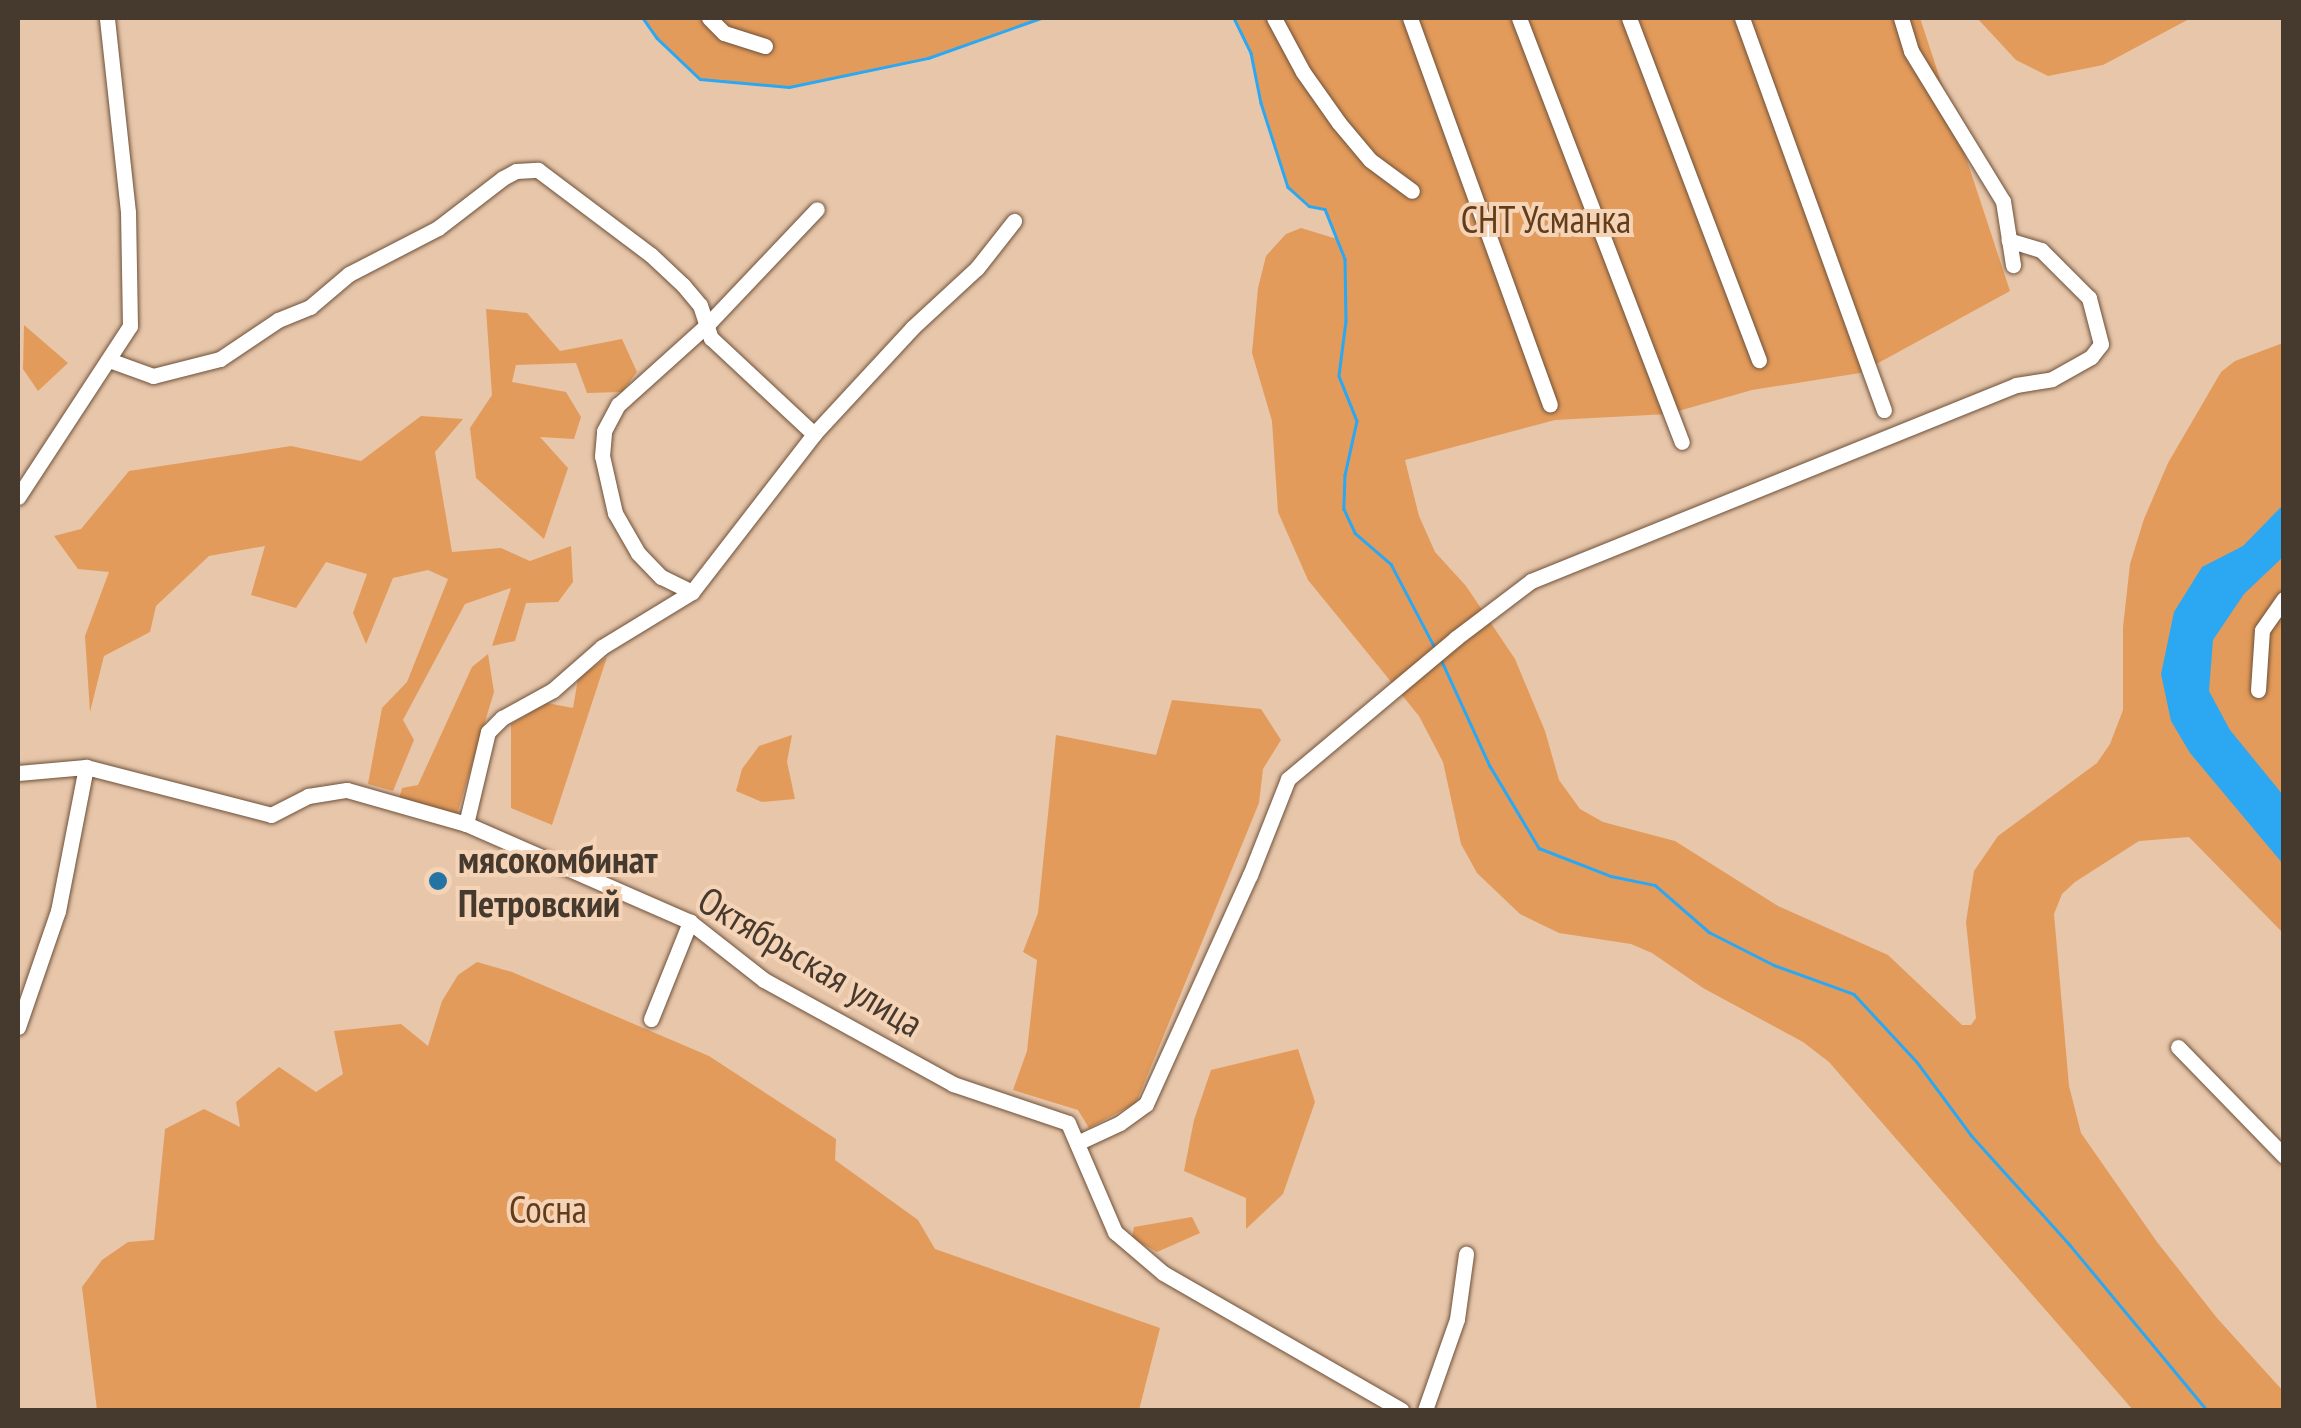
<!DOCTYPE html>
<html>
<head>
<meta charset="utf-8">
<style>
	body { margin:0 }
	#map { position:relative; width:2301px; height:1428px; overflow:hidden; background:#e7c6aa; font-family:"PT Sans Narrow",sans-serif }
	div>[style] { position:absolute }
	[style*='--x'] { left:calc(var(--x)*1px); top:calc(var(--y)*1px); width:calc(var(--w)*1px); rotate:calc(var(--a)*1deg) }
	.green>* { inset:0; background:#e39b5b }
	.water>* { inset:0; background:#2ca7f2 }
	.stream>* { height:2.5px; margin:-1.25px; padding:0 1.25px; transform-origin:1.25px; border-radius:1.25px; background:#2ca7f2 }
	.roads { filter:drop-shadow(0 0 2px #6e5139) drop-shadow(0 0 2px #6e5139) }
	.minor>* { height:15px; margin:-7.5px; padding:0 7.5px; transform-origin:7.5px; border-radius:7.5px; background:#fff }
	.dots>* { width:28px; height:28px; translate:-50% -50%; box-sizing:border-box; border:5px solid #f5d3b7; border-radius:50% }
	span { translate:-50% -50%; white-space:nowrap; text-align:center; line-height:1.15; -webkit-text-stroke:8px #f5d3b7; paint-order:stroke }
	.park-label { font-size:38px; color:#633d1a }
	.poi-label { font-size:38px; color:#46392e; font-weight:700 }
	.left { translate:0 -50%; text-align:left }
	.street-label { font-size:38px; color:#46392e }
	.frame { position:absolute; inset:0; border:20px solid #46392e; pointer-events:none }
</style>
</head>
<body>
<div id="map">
	<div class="green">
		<i style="clip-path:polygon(643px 18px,1041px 18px,928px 58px,789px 87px,700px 79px,657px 38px)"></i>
		<i style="clip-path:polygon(1234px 18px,1920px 18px,2010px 291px,1860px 373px,1752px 390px,1668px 414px,1555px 420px,1405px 460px,1419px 516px,1435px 552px,1466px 586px,1515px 659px,1545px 731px,1559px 780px,1580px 809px,1603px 822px,1675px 841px,1778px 906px,1888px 955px,1962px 1025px,1971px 1025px,1976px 1018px,1966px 922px,1974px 871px,1998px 836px,2097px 763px,2110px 744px,2123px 710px,2123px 627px,2130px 564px,2144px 519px,2168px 463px,2221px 372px,2235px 361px,2283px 343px,2283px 933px,2189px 837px,2139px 841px,2075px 882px,2062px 894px,2054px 914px,2069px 1086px,2081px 1133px,2157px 1242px,2217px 1318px,2283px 1391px,2283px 1410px,2133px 1410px,1829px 1062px,1803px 1042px,1703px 988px,1652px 953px,1631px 944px,1559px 933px,1520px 914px,1477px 873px,1461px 844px,1443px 762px,1419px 716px,1308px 580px,1278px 512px,1272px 421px,1252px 353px,1258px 288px,1266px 256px,1286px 234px,1301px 228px,1337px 239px,1325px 209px,1309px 206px,1288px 187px,1261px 103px,1251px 53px)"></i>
		<i style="clip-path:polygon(1977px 18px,2191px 18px,2103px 65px,2048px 76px,2016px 60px)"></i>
		<i style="clip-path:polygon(486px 309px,527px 313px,560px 351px,622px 339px,637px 372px,622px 392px,587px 393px,576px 363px,516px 365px,512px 382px,566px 392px,581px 417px,574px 439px,540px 437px,568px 468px,544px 539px,476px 478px,470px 428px,492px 395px)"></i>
		<i style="clip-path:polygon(24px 325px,68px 363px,38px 391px,23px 369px)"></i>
		<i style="clip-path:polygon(421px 416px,463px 419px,435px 452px,452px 552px,501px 548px,530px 561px,571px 546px,573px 582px,558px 602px,526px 603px,515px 641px,492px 646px,511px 588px,465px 604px,403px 720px,414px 740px,393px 791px,368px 784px,382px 708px,407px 682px,448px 579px,428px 570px,393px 578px,366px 644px,353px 613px,367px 574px,326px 562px,296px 608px,251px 595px,265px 546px,209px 556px,156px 606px,150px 632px,104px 656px,90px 712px,85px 636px,109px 572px,78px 569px,54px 536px,81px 529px,129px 471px,291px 446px,361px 461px)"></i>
		<i style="clip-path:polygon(488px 654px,494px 692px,457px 814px,399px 799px,402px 788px,418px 785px,472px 667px)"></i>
		<i style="clip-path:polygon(607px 657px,552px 825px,511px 808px,511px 724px,547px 703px,573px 708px,578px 679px)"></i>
		<i style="clip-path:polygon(1172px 700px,1261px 709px,1281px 740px,1263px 769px,1259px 803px,1136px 1103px,1089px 1128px,1078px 1110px,1013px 1090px,1027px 1051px,1037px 960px,1023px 952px,1038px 913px,1056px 735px,1156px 755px)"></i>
		<i style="clip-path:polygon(792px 735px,787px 762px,795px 799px,762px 802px,736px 791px,742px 769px,759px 746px)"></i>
		<i style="clip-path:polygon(477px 962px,512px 972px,709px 1056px,836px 1139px,835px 1160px,918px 1220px,935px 1249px,1160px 1328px,1139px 1410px,97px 1410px,82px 1287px,102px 1260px,128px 1242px,154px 1240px,165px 1129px,204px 1109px,240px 1127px,236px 1102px,279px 1067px,316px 1092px,343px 1074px,334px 1031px,401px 1024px,428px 1046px,442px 1001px,458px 975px)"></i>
		<i style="clip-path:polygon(1298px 1049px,1315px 1102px,1283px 1194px,1246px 1229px,1246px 1198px,1184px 1171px,1194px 1120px,1211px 1070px)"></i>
		<i style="clip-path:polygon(1192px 1217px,1200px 1233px,1157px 1252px,1132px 1238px,1134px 1227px)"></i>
	</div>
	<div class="water">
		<i style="clip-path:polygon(2283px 505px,2283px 557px,2244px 594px,2213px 640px,2209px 691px,2230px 730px,2283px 795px,2283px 864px,2190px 753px,2171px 721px,2161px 674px,2174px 612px,2202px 567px,2243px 546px)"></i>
	</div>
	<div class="stream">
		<i style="--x:643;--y:18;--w:24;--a:55"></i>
		<i style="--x:657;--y:38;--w:59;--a:43.6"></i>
		<i style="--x:700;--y:79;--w:89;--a:5.1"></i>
		<i style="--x:789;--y:87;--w:142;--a:-11.8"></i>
		<i style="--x:928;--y:58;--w:120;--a:-19.5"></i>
		<i style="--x:1234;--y:18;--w:39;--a:64"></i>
		<i style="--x:1251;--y:53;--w:51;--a:78.7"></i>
		<i style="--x:1261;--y:103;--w:88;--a:72.2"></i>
		<i style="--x:1288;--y:187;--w:28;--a:42"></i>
		<i style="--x:1309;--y:206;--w:16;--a:11"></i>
		<i style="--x:1325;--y:209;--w:54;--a:68.2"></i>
		<i style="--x:1345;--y:259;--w:62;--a:89.1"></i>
		<i style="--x:1346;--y:321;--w:55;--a:97.3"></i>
		<i style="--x:1339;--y:376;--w:48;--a:68.2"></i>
		<i style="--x:1357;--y:421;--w:55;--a:102.5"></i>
		<i style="--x:1345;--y:475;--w:34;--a:92"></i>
		<i style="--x:1344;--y:509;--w:26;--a:65"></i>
		<i style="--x:1355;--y:533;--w:48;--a:40.7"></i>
		<i style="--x:1391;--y:564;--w:93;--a:62.3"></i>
		<i style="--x:1440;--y:657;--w:120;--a:65.4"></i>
		<i style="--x:1490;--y:766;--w:96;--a:59.1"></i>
		<i style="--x:1539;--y:848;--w:77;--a:21.3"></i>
		<i style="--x:1611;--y:876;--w:45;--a:11.6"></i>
		<i style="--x:1655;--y:885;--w:72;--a:41"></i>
		<i style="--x:1709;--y:932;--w:73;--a:26.9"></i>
		<i style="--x:1774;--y:965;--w:85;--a:19.9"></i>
		<i style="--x:1854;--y:994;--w:93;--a:47.2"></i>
		<i style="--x:1917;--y:1062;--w:91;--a:53.5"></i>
		<i style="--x:1971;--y:1135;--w:148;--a:48"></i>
		<i style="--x:2070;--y:1245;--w:214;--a:50.3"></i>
	</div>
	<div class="roads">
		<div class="minor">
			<i style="--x:709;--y:18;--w:21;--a:45"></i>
			<i style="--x:724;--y:33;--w:43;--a:17.6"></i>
			<i style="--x:1274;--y:18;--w:61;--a:61.8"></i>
			<i style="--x:1303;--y:72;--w:62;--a:54.8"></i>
			<i style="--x:1339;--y:123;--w:48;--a:50"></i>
			<i style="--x:1370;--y:160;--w:52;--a:36.4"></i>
			<i style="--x:1410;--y:18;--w:411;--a:70.1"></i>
			<i style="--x:1519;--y:18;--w:454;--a:69"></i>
			<i style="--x:1629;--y:18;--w:366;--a:69.2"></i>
			<i style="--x:1742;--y:18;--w:417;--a:70.1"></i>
			<i style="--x:1901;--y:18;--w:34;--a:73"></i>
			<i style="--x:1911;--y:51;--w:176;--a:58.5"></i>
			<i style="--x:2003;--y:201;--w:65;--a:81.1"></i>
			<i style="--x:109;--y:360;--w:47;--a:20"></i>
			<i style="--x:153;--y:376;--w:69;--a:-14.2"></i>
			<i style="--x:220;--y:359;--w:70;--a:-33.9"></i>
			<i style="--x:278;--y:320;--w:35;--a:-22"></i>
			<i style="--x:310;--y:307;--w:51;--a:-40.2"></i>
			<i style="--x:349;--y:274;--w:100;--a:-27.3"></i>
			<i style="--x:438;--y:228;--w:82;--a:-37.6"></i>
			<i style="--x:503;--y:178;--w:15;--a:-28"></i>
			<i style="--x:516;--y:171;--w:22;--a:-3"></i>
			<i style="--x:538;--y:170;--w:141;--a:37"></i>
			<i style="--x:651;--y:255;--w:44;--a:43.2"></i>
			<i style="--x:683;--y:285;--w:26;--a:50"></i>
			<i style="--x:700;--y:305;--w:35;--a:72"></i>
			<i style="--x:711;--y:338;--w:141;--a:43"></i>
			<i style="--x:18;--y:497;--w:204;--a:-56.8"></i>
			<i style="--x:130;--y:326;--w:114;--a:-91"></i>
			<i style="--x:128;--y:212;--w:195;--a:-96.2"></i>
			<i style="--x:692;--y:592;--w:34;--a:-154"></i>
			<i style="--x:661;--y:577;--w:33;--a:-134"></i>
			<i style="--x:638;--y:553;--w:46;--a:-119.9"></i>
			<i style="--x:615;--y:513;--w:58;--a:-102.8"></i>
			<i style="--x:602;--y:456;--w:25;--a:-85"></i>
			<i style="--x:604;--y:431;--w:30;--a:-62"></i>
			<i style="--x:618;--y:405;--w:121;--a:-42"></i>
			<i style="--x:708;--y:324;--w:158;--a:-46.5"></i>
			<i style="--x:2258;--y:690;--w:60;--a:-86.2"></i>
			<i style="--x:2262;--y:630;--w:38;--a:-55"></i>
			<i style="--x:18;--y:773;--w:68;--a:-5"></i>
			<i style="--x:86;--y:767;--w:191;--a:14.5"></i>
			<i style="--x:271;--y:815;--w:42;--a:-27.2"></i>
			<i style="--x:308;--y:796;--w:39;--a:-9"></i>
			<i style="--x:347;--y:790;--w:124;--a:15.9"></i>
			<i style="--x:466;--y:824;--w:244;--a:23.6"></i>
			<i style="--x:690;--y:922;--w:94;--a:38.1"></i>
			<i style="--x:764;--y:980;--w:216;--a:28.8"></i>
			<i style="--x:953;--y:1084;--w:121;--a:18.7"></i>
			<i style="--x:1068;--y:1123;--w:119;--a:66.7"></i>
			<i style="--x:1115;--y:1232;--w:63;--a:40.5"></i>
			<i style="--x:1163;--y:1273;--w:275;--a:29.9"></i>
			<i style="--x:466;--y:824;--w:95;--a:-76.6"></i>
			<i style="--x:488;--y:732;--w:20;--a:-45"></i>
			<i style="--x:502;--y:718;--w:58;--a:-28.8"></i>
			<i style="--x:553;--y:690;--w:65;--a:-41.3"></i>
			<i style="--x:602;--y:647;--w:105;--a:-31.4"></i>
			<i style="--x:692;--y:592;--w:200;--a:-52.3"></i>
			<i style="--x:814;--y:434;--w:144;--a:-47.2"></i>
			<i style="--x:912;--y:328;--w:88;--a:-42.7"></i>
			<i style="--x:977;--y:268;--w:60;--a:-51.8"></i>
			<i style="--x:651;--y:1019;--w:105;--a:-68.1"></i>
			<i style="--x:18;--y:1027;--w:123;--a:-71"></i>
			<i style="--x:58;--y:911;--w:147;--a:-79"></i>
			<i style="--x:2178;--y:1047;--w:152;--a:45.8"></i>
			<i style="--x:1077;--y:1143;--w:47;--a:-24.9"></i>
			<i style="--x:1120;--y:1123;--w:32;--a:-36"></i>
			<i style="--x:1146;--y:1104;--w:252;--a:-65.6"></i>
			<i style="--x:1250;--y:875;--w:103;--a:-68.4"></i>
			<i style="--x:1288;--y:779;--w:219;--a:-40"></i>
			<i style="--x:1456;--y:638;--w:94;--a:-37.2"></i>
			<i style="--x:1531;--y:581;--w:523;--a:-22"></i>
			<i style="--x:2016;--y:385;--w:36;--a:-9"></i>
			<i style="--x:2052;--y:379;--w:45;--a:-29.4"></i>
			<i style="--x:2091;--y:357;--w:16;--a:-52"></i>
			<i style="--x:2101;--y:344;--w:48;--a:-104.6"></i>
			<i style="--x:2089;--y:298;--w:68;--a:-135"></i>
			<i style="--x:2041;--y:250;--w:34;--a:-163"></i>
			<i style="--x:1425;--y:1410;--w:96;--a:-70.6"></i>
			<i style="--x:1457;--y:1319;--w:66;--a:-82.1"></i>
		</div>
	</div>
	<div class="dots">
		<i style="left:438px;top:881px;background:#2373a4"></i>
	</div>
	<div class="park-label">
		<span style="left:1546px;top:219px">СНТ Усманка</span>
		<span style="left:548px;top:1209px">Сосна</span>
	</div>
	<div class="poi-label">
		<span class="left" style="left:458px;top:881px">мясокомбинат<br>Петровский</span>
	</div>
	<div class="street-label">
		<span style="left:811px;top:961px;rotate:31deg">Октябрьская улица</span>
	</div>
	<div class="frame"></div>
</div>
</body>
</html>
